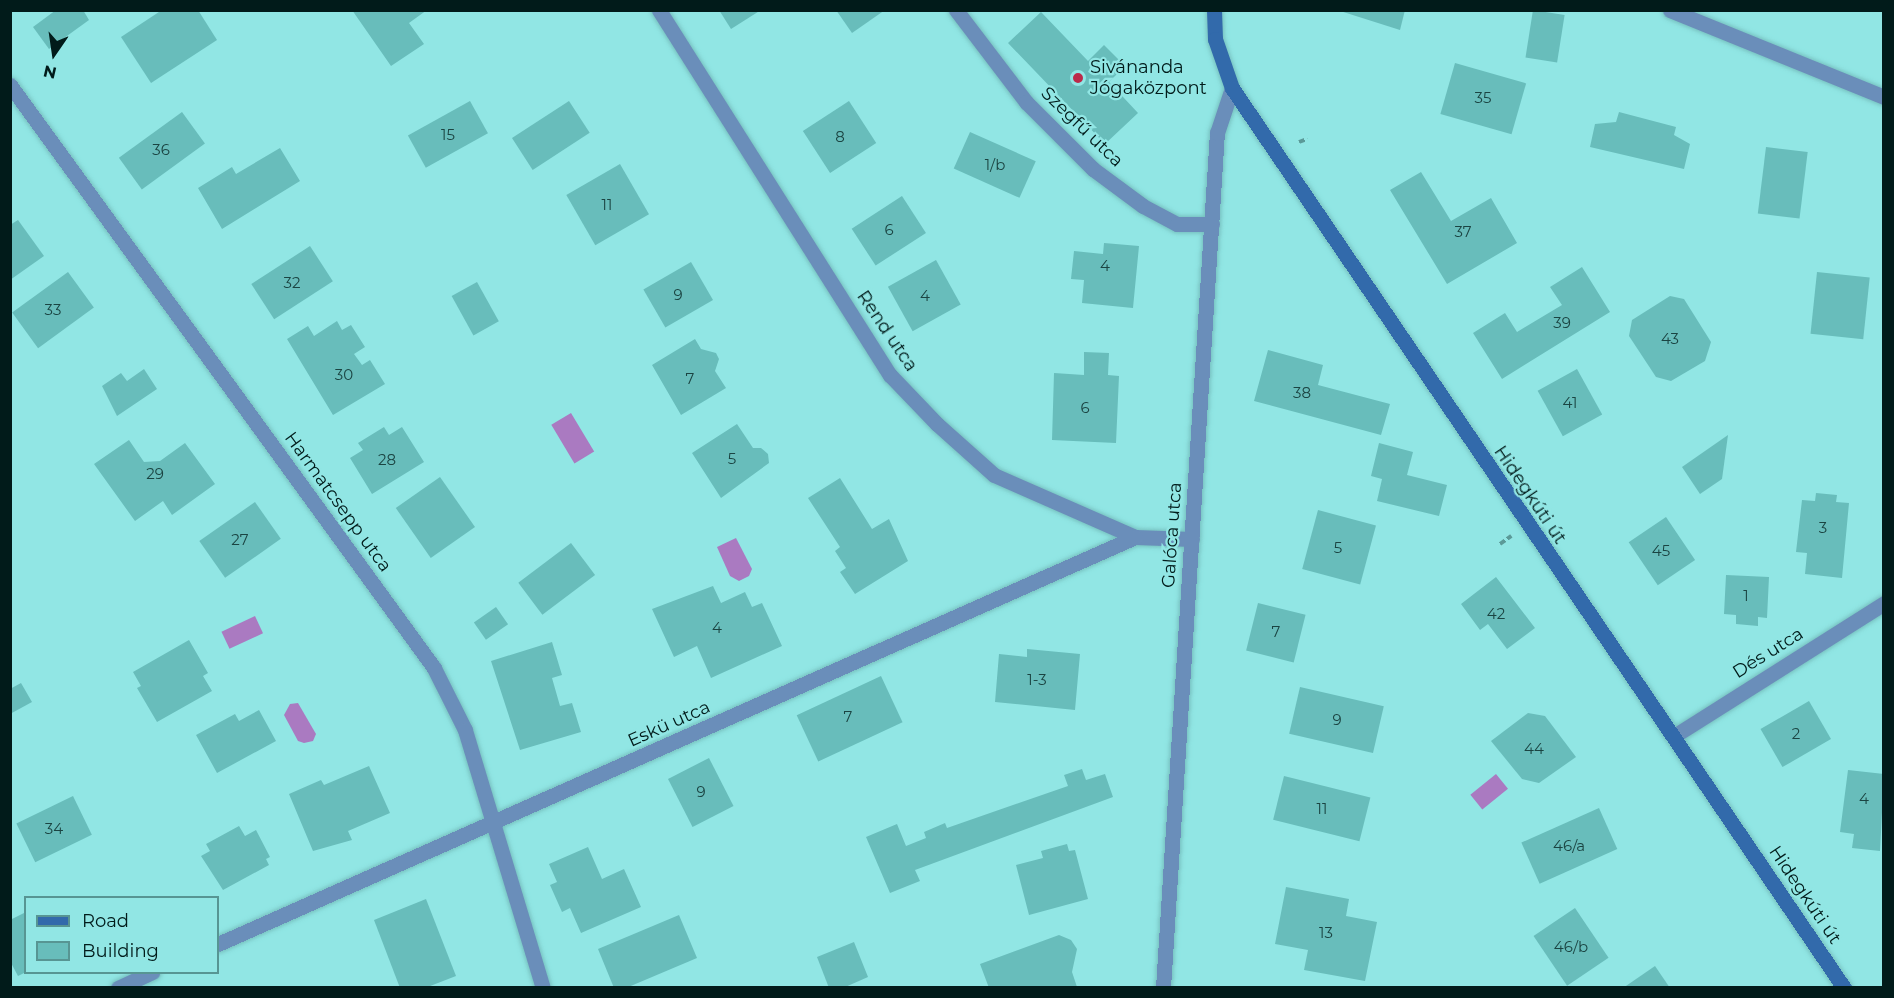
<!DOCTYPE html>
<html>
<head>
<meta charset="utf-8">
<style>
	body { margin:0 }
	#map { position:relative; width:1894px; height:998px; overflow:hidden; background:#91e6e4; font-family:Montserrat,sans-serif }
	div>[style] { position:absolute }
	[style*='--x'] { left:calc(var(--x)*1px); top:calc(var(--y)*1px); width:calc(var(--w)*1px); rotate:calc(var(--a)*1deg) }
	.water>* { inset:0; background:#aa7ac1; transform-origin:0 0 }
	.building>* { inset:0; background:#68bdbb; transform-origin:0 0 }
	.path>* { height:4px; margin-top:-2px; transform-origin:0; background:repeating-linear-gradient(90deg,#5b9a98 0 6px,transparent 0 9px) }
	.roads { filter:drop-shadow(0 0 2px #77c1c0) drop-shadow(0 0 2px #77c1c0) }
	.street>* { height:15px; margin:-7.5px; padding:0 7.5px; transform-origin:7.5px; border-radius:7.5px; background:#6a8eba }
	.secondary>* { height:15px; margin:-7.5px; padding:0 7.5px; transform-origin:7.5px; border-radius:7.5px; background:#326aab }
	.dots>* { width:16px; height:16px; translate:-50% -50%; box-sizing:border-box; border:3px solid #91e6e4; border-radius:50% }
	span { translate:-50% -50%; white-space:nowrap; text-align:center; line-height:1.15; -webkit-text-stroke:4.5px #91e6e4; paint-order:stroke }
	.number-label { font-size:15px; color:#1b4442 }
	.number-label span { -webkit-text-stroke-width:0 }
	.poi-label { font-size:18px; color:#011b1a }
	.left { translate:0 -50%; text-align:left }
	.street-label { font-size:18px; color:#011b1a }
	.frame { position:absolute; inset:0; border:12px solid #011b1a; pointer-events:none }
	.legend { position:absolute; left:24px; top:896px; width:195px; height:78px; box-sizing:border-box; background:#91e6e4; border:2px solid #579593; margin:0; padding:8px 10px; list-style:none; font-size:18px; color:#011b1a }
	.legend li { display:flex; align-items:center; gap:12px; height:30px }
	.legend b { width:30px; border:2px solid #579593 }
	.north { position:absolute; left:24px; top:24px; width:60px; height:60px; -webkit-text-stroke:4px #91e6e4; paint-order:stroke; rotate:193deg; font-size:16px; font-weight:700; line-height:24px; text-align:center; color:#011b1a }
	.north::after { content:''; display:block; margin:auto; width:21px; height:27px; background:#011b1a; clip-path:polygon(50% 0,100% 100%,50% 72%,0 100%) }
</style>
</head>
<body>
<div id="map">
	<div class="water">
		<i style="left:571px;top:413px;width:45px;height:23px;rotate:59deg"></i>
		<i style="clip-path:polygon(736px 538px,752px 569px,749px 576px,739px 581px,730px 576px,717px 547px)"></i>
		<i style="left:255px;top:616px;width:19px;height:37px;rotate:65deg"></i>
		<i style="clip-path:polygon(298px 703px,316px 734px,313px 741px,304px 743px,298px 741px,284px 715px,290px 704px)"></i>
		<i style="left:1496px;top:774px;width:19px;height:33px;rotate:51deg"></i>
	</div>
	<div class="building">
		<i style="clip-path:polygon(56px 10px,83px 10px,89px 20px,49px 49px,33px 27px)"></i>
		<i style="clip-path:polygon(162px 10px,198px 10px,217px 40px,151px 83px,121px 37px)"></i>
		<i style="clip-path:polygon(352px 10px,427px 10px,409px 23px,424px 44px,391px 66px)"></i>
		<i style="clip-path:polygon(719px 10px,761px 10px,731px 29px)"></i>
		<i style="clip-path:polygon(836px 10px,885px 10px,852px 33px)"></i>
		<i style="clip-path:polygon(1337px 10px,1405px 10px,1400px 30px)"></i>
		<i style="left:1533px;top:10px;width:32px;height:48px;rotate:9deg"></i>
		<i style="clip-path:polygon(1041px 12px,1088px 61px,1104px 45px,1125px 66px,1109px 82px,1138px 113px,1105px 144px,1008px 43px)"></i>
		<i style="left:1455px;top:63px;width:74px;height:53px;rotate:16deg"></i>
		<i style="left:470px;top:101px;width:37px;height:71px;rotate:61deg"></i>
		<i style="left:569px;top:101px;width:38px;height:68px;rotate:57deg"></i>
		<i style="left:849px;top:101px;width:50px;height:55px;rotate:57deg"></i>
		<i style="left:182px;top:112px;width:39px;height:78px;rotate:54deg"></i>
		<i style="clip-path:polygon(1619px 112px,1676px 127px,1674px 135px,1690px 144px,1684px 169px,1590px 147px,1595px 124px,1616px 122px)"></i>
		<i style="left:970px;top:132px;width:72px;height:40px;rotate:24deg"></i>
		<i style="left:1766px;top:147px;width:42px;height:67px;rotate:7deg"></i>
		<i style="clip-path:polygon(280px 148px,300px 181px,222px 229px,198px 188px,232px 167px,236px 174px)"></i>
		<i style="left:620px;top:164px;width:58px;height:62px;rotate:60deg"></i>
		<i style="clip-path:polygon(1421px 172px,1451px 221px,1491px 198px,1517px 243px,1447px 284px,1390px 190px)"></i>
		<i style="left:902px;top:196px;width:44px;height:60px;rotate:57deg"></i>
		<i style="clip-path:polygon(18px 220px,44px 256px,10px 280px,10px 225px)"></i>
		<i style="clip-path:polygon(1104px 243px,1139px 246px,1133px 308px,1082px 303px,1084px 280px,1071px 279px,1074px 251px,1103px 254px)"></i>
		<i style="left:310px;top:246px;width:42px;height:70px;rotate:57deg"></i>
		<i style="left:936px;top:260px;width:51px;height:55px;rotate:61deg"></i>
		<i style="left:691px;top:262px;width:44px;height:55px;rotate:60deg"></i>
		<i style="clip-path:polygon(1582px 267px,1610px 312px,1502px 379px,1473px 333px,1505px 313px,1517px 332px,1562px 305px,1550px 287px)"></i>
		<i style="left:68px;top:272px;width:44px;height:69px;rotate:54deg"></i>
		<i style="left:1817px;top:272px;width:53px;height:62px;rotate:6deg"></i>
		<i style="left:477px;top:282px;width:45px;height:29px;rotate:61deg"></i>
		<i style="clip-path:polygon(1670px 296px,1684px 299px,1711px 342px,1705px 361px,1671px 381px,1656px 377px,1629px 336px,1632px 320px)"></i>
		<i style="clip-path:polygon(337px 321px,342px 330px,351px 325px,365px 347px,354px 354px,362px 365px,370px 360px,385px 384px,333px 415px,287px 339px,308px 326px,314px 336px)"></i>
		<i style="clip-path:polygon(695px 339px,701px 349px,716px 353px,719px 359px,715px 371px,726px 388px,681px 415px,652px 365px)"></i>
		<i style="clip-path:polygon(1268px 350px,1323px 365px,1318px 385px,1390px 404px,1381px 435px,1254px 401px)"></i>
		<i style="clip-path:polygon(1084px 352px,1109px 353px,1108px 375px,1119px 376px,1116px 443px,1052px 440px,1054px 373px,1084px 375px)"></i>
		<i style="clip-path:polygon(144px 369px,157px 389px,117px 416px,102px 386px,121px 373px,127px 381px)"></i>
		<i style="left:1577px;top:369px;width:52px;height:45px;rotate:61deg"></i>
		<i style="clip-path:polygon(737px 424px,753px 448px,761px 448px,768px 454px,769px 463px,721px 498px,692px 453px)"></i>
		<i style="clip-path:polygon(384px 427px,389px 435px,402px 427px,424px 462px,372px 494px,350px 458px,363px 450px,358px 443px)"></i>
		<i style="clip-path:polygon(1728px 435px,1722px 479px,1700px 494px,1682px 467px)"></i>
		<i style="clip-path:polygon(129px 440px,144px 462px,160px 461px,185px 443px,215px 484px,172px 515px,163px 501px,135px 521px,94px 464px)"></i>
		<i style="clip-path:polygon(1379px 443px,1413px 452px,1407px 475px,1447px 485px,1439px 516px,1377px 501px,1382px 479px,1371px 476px)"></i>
		<i style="left:440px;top:477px;width:61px;height:54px;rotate:55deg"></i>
		<i style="clip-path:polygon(840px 478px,872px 529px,889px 519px,908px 561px,855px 594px,840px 572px,846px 568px,835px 551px,840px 547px,808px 498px)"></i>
		<i style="clip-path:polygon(1816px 493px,1837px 495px,1836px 502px,1849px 503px,1842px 578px,1805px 574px,1807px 553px,1796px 552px,1802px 500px,1815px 501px)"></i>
		<i style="left:255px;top:502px;width:45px;height:68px;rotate:55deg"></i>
		<i style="left:1318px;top:510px;width:60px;height:61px;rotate:15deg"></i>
		<i style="left:1666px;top:517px;width:52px;height:45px;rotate:56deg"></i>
		<i style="left:571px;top:543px;width:40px;height:66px;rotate:53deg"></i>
		<i style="clip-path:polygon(1726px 575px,1769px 577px,1767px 618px,1758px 617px,1758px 626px,1736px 624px,1736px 615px,1724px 614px)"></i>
		<i style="clip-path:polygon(1496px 577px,1535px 628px,1507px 649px,1488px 624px,1480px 630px,1461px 604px)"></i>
		<i style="clip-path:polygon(713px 586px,721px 603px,745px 592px,752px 607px,762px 603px,782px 646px,711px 678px,697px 646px,674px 657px,652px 609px)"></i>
		<i style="left:1258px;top:603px;width:49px;height:49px;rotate:14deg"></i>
		<i style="left:496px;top:607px;width:21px;height:27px;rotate:55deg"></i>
		<i style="clip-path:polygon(189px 640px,208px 673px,203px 676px,212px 691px,157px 722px,137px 688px,141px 686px,133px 672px)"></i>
		<i style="clip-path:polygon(552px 642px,562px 675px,552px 678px,560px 706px,572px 703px,581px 732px,520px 750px,491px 661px)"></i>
		<i style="clip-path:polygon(1027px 649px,1080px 654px,1075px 710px,995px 702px,999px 654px,1027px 657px)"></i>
		<i style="left:881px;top:676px;width:51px;height:93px;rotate:65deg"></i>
		<i style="clip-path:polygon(21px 683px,32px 702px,10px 714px,10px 689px)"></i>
		<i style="left:1300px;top:687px;width:86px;height:48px;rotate:13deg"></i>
		<i style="left:1809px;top:701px;width:44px;height:56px;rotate:60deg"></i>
		<i style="clip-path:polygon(259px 710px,276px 741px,217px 773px,196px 735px,235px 714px,239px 721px)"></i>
		<i style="clip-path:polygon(1528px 713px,1545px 716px,1576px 757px,1539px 783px,1522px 779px,1491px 741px)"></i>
		<i style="left:709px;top:758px;width:54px;height:46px;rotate:63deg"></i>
		<i style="clip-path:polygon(369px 766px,390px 813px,348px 831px,352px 840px,313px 851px,289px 794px,321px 780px,324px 785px)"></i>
		<i style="clip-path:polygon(1082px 769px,1086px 780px,1105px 774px,1113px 797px,915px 870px,920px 881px,890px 893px,866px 837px,897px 824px,906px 846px,926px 838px,924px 832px,945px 823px,947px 828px,1068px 786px,1064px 775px)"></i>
		<i style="clip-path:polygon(1848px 770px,1884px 774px,1880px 851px,1852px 848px,1854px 834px,1840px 832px)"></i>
		<i style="left:1284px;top:776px;width:89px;height:45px;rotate:14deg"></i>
		<i style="left:73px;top:796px;width:43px;height:63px;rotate:64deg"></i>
		<i style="left:1599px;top:808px;width:45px;height:85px;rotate:66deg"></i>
		<i style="clip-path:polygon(239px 826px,245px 836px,256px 830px,270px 857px,266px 859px,269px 865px,223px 890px,201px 856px,210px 851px,206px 844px)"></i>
		<i style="clip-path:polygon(1067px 844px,1069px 851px,1075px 850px,1088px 899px,1029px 915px,1016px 865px,1043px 858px,1041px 851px)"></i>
		<i style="clip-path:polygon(588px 847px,602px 879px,624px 869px,641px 907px,581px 933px,570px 908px,562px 912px,550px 885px,557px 882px,549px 864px)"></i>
		<i style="clip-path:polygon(1286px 887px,1349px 899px,1346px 916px,1377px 922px,1365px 981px,1304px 970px,1308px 950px,1275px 944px)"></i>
		<i style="clip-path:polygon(426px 899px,456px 976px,425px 988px,400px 988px,374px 920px)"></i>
		<i style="left:1575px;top:908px;width:60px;height:50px;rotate:56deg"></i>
		<i style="clip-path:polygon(26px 912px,26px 972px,18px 976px,10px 961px,10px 920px)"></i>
		<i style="clip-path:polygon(679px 915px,697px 958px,626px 988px,614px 988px,598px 949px)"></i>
		<i style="clip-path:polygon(1059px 935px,1071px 940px,1077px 949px,1072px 972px,1077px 987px,989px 988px,980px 964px)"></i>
		<i style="clip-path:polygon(854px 942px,868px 977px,843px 988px,829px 988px,817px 957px)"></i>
		<i style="clip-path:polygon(1655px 966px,1670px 988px,1623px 988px)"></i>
	</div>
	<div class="path">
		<i style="--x:1299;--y:142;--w:9;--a:-21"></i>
		<i style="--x:1500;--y:544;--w:14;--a:-36"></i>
	</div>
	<div class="roads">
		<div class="street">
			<i style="--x:659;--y:10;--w:432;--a:57.7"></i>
			<i style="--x:890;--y:375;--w:68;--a:46.2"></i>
			<i style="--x:937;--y:424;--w:76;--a:41.8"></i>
			<i style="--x:994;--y:475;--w:154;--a:23.7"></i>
			<i style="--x:1135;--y:537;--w:57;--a:2"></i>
			<i style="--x:956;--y:10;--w:116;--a:52.7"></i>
			<i style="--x:1026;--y:102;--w:95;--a:45"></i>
			<i style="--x:1093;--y:169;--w:62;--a:36.5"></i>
			<i style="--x:1143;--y:206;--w:38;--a:28"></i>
			<i style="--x:1177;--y:224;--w:35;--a:0"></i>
			<i style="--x:1670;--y:10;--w:231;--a:22.1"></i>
			<i style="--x:10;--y:85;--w:721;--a:53.97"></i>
			<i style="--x:434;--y:668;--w:69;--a:63.4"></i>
			<i style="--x:465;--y:730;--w:270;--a:73.2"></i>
			<i style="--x:1674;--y:736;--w:249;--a:-32.3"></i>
			<i style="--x:218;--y:944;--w:1003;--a:-23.93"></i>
			<i style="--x:118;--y:988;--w:38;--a:-25"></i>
			<i style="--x:1163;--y:988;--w:857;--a:-86.39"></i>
			<i style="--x:1217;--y:133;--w:47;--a:-71.6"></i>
		</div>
		<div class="secondary">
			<i style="--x:1214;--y:10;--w:29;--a:88"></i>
			<i style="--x:1215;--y:39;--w:52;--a:70.9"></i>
			<i style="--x:1232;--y:88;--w:1088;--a:55.78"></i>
		</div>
	</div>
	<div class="dots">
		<i style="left:1078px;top:78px;background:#bb2a4a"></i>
	</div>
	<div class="number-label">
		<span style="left:1483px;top:98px">35</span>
		<span style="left:448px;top:135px">15</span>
		<span style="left:840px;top:137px">8</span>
		<span style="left:161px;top:150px">36</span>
		<span style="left:995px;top:165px">1/b</span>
		<span style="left:607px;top:205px">11</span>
		<span style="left:889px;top:230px">6</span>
		<span style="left:1463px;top:232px">37</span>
		<span style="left:1105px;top:266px">4</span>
		<span style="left:292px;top:283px">32</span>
		<span style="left:678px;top:295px">9</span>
		<span style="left:925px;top:296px">4</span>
		<span style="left:53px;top:310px">33</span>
		<span style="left:1562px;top:323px">39</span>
		<span style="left:1670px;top:339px">43</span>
		<span style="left:344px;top:375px">30</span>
		<span style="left:690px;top:379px">7</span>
		<span style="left:1302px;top:393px">38</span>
		<span style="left:1570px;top:403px">41</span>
		<span style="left:1085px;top:408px">6</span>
		<span style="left:732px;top:459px">5</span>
		<span style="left:387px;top:460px">28</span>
		<span style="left:155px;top:474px">29</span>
		<span style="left:1823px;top:528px">3</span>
		<span style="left:240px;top:540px">27</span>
		<span style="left:1338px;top:548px">5</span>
		<span style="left:1661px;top:551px">45</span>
		<span style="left:1746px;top:596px">1</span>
		<span style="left:1496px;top:614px">42</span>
		<span style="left:717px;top:628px">4</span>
		<span style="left:1276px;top:632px">7</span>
		<span style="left:1037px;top:680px">1-3</span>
		<span style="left:848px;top:717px">7</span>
		<span style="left:1337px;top:720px">9</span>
		<span style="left:1796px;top:734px">2</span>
		<span style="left:1534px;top:749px">44</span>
		<span style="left:701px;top:792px">9</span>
		<span style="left:1864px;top:799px">4</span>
		<span style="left:1322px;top:809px">11</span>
		<span style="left:54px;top:829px">34</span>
		<span style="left:1569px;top:846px">46/a</span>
		<span style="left:1326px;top:933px">13</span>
		<span style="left:1571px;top:947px">46/b</span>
	</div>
	<div class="poi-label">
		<span class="left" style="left:1090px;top:78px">Sivánanda<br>Jógaközpont</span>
	</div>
	<div class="street-label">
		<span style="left:1082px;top:127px;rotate:44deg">Szegfű utca</span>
		<span style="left:887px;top:331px;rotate:56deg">Rend utca</span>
		<span style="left:1530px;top:495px;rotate:56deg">Hidegkúti út</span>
		<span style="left:338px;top:502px;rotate:54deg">Harmatcsepp utca</span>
		<span style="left:1172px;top:535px;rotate:-86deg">Galóca utca</span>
		<span style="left:1768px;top:653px;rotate:-32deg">Dés utca</span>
		<span style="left:669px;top:724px;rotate:-24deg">Eskü utca</span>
		<span style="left:1805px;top:895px;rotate:56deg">Hidegkúti út</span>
	</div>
	<div class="frame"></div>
	<ul class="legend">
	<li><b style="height:8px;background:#326aab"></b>Road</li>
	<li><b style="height:16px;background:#68bdbb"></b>Building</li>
	</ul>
	<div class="north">N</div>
</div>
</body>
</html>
